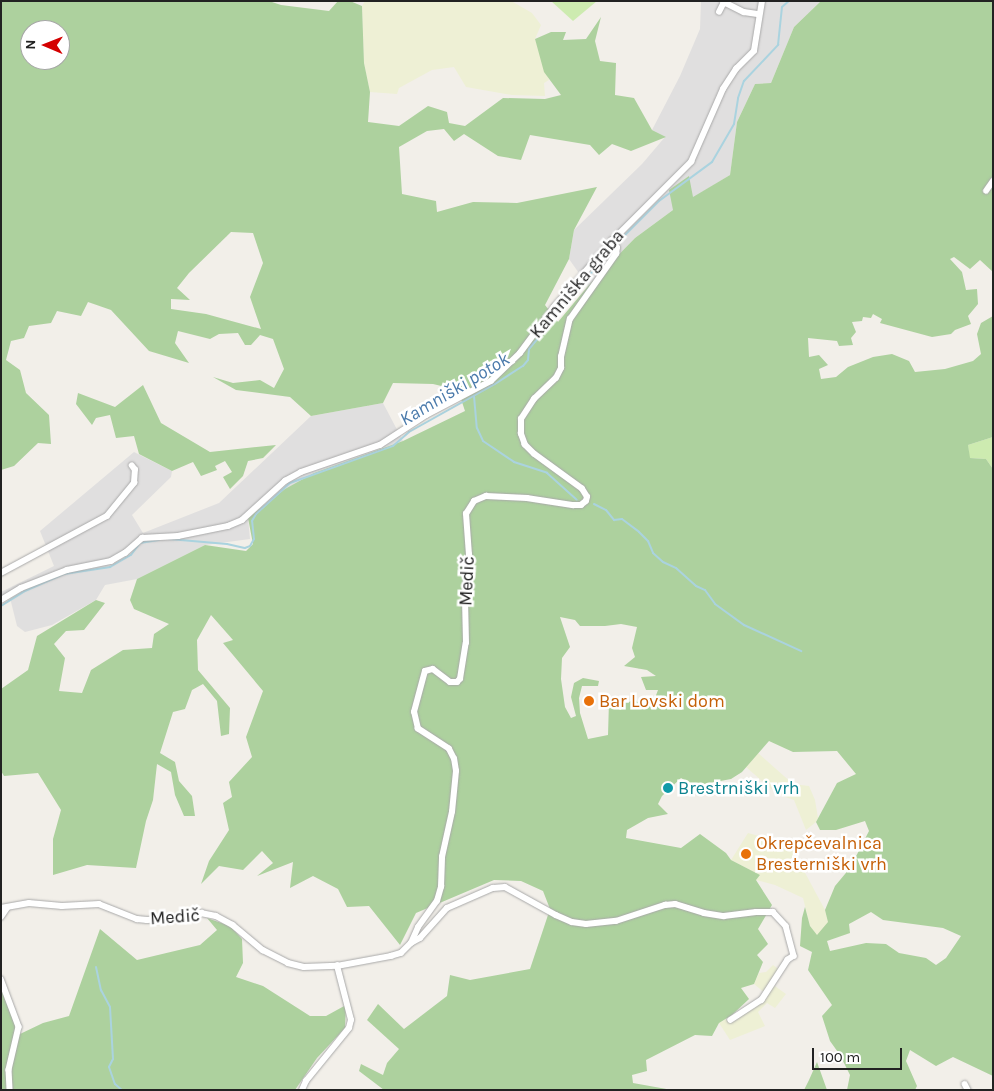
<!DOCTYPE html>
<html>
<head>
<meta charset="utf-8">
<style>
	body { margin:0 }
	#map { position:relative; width:994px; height:1091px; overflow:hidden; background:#f2efe9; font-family:Karla,sans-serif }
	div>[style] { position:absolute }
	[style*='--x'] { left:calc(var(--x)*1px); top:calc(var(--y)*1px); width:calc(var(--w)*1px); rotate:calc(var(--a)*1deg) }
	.residential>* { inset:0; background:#e0dfdf }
	.farmland>* { inset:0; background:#eef0d5 }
	.grass>* { inset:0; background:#cdebb0 }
	.forest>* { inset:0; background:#add19e }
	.stream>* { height:2px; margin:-1px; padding:0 1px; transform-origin:1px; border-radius:1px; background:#aad3df }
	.roads { filter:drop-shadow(0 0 1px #a9a9a9) drop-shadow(0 0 1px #a9a9a9) }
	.street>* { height:5.5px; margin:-2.75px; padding:0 2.75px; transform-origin:2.75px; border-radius:2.75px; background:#fff }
	.dots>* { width:14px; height:14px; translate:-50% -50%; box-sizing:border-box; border:2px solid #fff; border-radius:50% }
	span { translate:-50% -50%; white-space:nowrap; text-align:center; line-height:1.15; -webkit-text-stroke:5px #fff; paint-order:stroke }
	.street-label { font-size:18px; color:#222 }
	.food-label { font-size:18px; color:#c56008 }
	.left { translate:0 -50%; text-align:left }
	.culture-label { font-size:18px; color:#0d838f }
	.water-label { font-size:19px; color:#4a7aab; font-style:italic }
	.frame { position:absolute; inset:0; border:2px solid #222; pointer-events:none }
	.north { position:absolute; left:20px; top:20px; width:50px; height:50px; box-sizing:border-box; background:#fff; border:1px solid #a7a7a7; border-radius:50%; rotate:271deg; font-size:14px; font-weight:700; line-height:20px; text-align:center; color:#222 }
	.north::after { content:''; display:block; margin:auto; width:18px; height:22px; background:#d40000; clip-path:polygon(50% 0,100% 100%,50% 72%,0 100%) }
	.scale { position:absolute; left:812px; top:1048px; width:90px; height:22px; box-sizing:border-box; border:2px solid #222; border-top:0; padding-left:6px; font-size:15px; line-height:18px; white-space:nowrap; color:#222; -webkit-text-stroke:4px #fff; paint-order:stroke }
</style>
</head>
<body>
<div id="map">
	<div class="residential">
		<i style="clip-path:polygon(701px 1px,821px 1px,794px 27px,771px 83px,755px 84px,737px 122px,730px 175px,673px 210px,635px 238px,588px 286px,569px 259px,574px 230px,642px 164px,665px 137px,652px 130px,680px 76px,700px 29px)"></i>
		<i style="clip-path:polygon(383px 403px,403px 441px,314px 473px,248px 518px,250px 539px,205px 545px,137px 579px,105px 585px,96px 600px,52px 625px,25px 632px,17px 626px,10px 598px,1px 603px,1px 592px,54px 566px,40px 531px,134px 452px,172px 471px,171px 477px,132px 515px,143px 533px,219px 503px,311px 416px)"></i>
	</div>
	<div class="farmland">
		<i style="clip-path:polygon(365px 1px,513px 2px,532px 13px,541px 25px,535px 39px,549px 80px,544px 83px,545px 96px,512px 95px,466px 87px,454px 67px,432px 70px,399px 88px,397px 94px,370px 92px,364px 63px,362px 6px)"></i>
		<i style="clip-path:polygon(758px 753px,793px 784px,809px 786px,815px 800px,818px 818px,816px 822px,806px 830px,794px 800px,777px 794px,746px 767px)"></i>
		<i style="clip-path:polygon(748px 833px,766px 838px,775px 850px,788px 841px,825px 910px,829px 922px,817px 936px,810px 926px,803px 898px,775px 885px,756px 880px,760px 875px,731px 860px)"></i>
		<i style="clip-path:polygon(773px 965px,780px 970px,772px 984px,786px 994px,775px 1008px,767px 1003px,758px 1012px,765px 1026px,730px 1040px,719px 1023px,752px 1005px,765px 993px,754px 984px,759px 973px,766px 972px)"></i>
	</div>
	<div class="grass">
		<i style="clip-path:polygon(551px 1px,597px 1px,573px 21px)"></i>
		<i style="clip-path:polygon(993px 437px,993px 469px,986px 459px,969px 458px,968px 445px)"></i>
	</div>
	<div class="forest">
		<i style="clip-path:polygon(evenodd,1px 1px,269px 1px,281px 5px,329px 11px,338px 1px,350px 1px,362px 6px,364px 63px,370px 92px,368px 122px,399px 126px,428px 106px,447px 112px,449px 123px,465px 126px,503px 98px,545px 99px,561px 95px,544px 72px,535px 39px,551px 32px,566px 32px,563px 40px,586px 39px,601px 17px,595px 41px,600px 61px,616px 63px,615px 95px,634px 98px,652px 130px,666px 137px,631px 151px,612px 144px,599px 155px,590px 145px,530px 135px,521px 160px,498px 156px,464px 134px,454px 141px,444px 129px,427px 131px,399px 147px,402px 194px,436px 201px,437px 212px,473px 202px,517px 203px,597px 187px,574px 230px,569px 259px,545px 305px,558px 322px,588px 286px,635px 238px,673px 210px,669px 190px,689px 176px,693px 197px,730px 175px,737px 122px,755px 84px,771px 83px,794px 27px,821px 1px,993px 1px,993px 272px,980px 260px,970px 269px,954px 257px,950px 259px,962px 272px,966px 290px,977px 289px,978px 304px,968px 316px,971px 324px,955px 330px,951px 334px,932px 337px,880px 323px,882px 319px,873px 314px,871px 318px,863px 317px,862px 321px,852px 322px,856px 332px,851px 338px,853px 345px,839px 346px,837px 341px,808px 338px,809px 357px,819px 355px,828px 365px,819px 369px,821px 379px,836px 377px,848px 367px,873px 357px,892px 354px,909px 361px,915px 372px,945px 369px,973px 361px,981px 354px,977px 334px,981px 323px,993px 316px,993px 437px,968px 445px,970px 458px,986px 459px,993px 469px,993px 1076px,953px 1057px,936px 1066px,910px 1050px,906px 1061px,917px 1086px,915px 1090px,847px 1090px,850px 1075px,840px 1055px,830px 1041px,822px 1016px,832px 1005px,808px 970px,812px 952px,800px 946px,802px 918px,805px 907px,810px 926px,817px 935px,828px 922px,825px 910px,835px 886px,850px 868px,869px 831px,865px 821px,836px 830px,820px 830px,816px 822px,837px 783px,856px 774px,837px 751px,793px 752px,769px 741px,742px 772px,731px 779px,694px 786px,681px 778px,662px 796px,658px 804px,668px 814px,648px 818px,627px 830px,626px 838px,681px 848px,700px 834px,726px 853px,731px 860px,760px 875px,756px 880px,772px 905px,758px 929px,768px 944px,757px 955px,763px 962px,754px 984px,741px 988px,749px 999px,732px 1015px,719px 1023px,712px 1036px,695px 1035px,646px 1060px,647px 1071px,632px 1075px,633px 1083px,672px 1090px,384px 1090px,359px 1071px,361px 1064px,383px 1075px,387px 1063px,399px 1049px,367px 1020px,378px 1004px,404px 1029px,447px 996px,450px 975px,470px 980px,530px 969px,550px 909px,543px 891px,521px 881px,494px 880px,416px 913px,400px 945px,369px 906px,347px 907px,338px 889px,313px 876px,290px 888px,293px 862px,257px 876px,273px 863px,262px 851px,243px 870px,219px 866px,201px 884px,209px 861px,229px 830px,223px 803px,232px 797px,229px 782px,252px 757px,246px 737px,263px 691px,223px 643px,233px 640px,211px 615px,197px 640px,198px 670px,230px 708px,229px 734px,221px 736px,217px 701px,203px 684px,192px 690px,185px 709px,173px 712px,160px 753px,175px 762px,179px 781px,192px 796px,195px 816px,184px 816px,175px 795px,171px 772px,157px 764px,153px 800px,146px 821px,136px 868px,87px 865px,53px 875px,53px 839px,61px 810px,38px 773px,4px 776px,1px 771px,1px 689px,28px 670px,37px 636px,96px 600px,105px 603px,84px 630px,66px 631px,54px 644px,65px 658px,59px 691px,82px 693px,91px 670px,123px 650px,152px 648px,154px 634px,169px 624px,134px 609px,130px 600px,137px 579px,205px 545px,246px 551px,253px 544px,248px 518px,285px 489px,314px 473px,403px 441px,465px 411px,458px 390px,433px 384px,393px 383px,383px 403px,311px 416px,290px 397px,236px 390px,213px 377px,233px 383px,260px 380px,274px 388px,284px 369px,273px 339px,260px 335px,251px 345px,245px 345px,238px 333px,219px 334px,210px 339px,178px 331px,175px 343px,189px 363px,149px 351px,111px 310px,88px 302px,81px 316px,57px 311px,51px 323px,29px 326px,24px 338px,11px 341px,6px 360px,20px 370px,26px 393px,49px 415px,51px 444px,38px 443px,14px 466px,1px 470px,1px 1px,30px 30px,60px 30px,60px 60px,30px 60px,30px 30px,1px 1px,231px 232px,253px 233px,263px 263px,250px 297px,261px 329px,206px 314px,171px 309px,171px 299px,190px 300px,177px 288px,189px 273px,231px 232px,1px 1px,560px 617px,575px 620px,580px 626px,605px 626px,621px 624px,637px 627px,632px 648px,635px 657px,624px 666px,647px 670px,656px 676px,641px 677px,646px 690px,658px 690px,652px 706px,641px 706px,635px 699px,627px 703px,609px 701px,608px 735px,588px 739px,580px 713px,579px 698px,582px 686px,598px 686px,599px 681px,583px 678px,574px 683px,571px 697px,576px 716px,571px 718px,565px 707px,561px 679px,562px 658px,570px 647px,560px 617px,1px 1px,871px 912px,883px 920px,943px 928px,961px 936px,946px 958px,936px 965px,926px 958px,899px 953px,886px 944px,866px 943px,830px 951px,827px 941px,850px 933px,849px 924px,871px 912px)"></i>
		<i style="clip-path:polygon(143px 385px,161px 423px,210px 452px,276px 445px,263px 458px,248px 461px,243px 476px,230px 489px,223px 477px,232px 472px,225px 461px,215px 466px,217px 470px,201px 476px,193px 462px,172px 471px,139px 454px,134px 436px,116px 438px,110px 415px,96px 418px,92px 425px,76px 404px,78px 393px,115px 407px)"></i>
		<i style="clip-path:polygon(207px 918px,230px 926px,242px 939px,243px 963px,236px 977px,263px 986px,310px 1016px,326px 1016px,346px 1005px,345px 1028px,317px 1058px,295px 1090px,1px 1090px,1px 988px,20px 1034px,43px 1023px,69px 1016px,100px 929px,137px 960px,200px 945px,217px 930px)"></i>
		<i style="clip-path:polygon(817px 1062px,827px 1090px,804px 1090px,809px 1080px)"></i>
	</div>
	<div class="stream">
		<i style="--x:474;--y:396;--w:32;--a:85"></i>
		<i style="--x:477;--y:428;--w:14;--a:65"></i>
		<i style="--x:483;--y:441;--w:37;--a:34"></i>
		<i style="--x:514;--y:462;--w:35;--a:18"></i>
		<i style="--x:547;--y:473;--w:40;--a:42"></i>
		<i style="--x:594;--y:504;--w:13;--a:27"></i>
		<i style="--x:606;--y:510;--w:13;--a:51"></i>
		<i style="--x:614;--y:520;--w:8;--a:-7"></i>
		<i style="--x:622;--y:519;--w:21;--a:37"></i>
		<i style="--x:639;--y:532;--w:13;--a:45"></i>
		<i style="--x:648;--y:541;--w:13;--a:67"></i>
		<i style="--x:653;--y:553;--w:13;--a:42"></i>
		<i style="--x:663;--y:562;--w:14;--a:25"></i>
		<i style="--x:676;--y:568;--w:27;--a:42"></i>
		<i style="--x:696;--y:586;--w:10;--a:24"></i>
		<i style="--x:705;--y:590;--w:17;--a:54"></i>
		<i style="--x:715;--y:604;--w:36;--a:36"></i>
		<i style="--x:744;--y:625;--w:63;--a:24.5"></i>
		<i style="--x:169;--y:539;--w:58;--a:4.9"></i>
		<i style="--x:227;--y:544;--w:18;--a:13"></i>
		<i style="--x:245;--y:548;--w:5;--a:-22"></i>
		<i style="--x:250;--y:546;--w:8;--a:-60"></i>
		<i style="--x:254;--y:539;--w:18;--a:-96"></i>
		<i style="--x:252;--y:521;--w:8;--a:-60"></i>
		<i style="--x:256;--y:514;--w:46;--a:-42.4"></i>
		<i style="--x:290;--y:483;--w:109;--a:-19.8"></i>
		<i style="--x:393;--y:446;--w:21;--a:-41"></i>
		<i style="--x:409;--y:432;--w:98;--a:-29.2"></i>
		<i style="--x:495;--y:384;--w:33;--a:-33"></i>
		<i style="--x:523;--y:366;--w:8;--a:-50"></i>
		<i style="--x:528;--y:360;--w:11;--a:-85"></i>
		<i style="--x:529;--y:349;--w:25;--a:-50"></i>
		<i style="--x:545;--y:330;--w:18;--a:-63"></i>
		<i style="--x:553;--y:314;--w:57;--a:-47.1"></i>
		<i style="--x:592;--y:272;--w:20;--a:-53"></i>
		<i style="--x:604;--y:256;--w:78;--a:-45"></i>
		<i style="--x:659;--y:201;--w:66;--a:-36.3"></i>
		<i style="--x:712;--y:162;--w:44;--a:-59.9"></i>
		<i style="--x:734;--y:124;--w:26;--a:-81"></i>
		<i style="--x:738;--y:98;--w:18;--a:-71"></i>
		<i style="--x:744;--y:81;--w:50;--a:-46.6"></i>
		<i style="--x:778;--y:45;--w:38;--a:-84"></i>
		<i style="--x:782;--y:7;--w:9;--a:-41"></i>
		<i style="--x:1;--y:606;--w:28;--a:-32"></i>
		<i style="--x:25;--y:591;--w:43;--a:-23.6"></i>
		<i style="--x:64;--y:574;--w:47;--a:-8.7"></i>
		<i style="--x:110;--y:567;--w:24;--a:-30"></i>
		<i style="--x:131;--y:555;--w:15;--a:-53"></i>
		<i style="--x:140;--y:543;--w:19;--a:-9"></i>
		<i style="--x:96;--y:967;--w:24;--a:78"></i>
		<i style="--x:101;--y:990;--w:19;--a:62"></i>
		<i style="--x:110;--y:1007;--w:52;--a:86.7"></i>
		<i style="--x:113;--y:1059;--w:9;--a:117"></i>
		<i style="--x:109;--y:1067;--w:18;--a:71"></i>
		<i style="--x:115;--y:1084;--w:9;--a:41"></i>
	</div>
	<div class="roads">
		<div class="street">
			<i style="--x:719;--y:12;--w:9;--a:-63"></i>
			<i style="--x:723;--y:4;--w:3;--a:-18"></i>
			<i style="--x:726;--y:3;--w:20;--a:27"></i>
			<i style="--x:744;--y:12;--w:15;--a:8"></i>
			<i style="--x:986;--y:191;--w:12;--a:-55"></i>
			<i style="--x:1;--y:573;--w:120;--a:-28.3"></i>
			<i style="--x:107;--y:516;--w:43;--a:-50.7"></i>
			<i style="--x:134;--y:483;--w:13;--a:-86"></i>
			<i style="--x:135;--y:470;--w:5;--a:-127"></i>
			<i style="--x:1;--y:600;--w:23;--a:-31"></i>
			<i style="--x:21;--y:588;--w:49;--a:-21.4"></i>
			<i style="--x:67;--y:570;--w:45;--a:-11.6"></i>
			<i style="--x:111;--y:561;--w:16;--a:-30"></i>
			<i style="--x:125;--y:553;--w:23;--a:-41"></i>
			<i style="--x:142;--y:538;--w:36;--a:-3"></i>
			<i style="--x:178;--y:536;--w:51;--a:-11.3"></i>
			<i style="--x:228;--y:526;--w:15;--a:-23"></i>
			<i style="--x:242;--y:520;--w:58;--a:-42.2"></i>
			<i style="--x:285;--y:481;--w:18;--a:-29"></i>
			<i style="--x:301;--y:472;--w:83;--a:-18.9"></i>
			<i style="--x:380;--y:445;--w:55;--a:-33.1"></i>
			<i style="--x:426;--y:415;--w:73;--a:-27.6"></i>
			<i style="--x:491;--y:381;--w:40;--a:-44"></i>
			<i style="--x:520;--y:353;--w:57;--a:-53.5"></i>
			<i style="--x:554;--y:307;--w:88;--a:-48.7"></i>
			<i style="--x:612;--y:241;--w:112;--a:-45"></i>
			<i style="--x:691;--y:162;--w:80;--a:-66.3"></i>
			<i style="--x:723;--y:89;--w:24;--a:-57"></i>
			<i style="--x:736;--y:69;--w:25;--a:-45"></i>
			<i style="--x:754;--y:51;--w:51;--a:-80.9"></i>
			<i style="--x:1;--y:908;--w:28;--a:-10"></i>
			<i style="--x:29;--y:903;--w:33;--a:5"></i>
			<i style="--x:62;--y:906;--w:37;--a:-3"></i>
			<i style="--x:99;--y:904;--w:41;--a:21.5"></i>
			<i style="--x:137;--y:919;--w:10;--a:6"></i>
			<i style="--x:147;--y:920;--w:22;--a:-3"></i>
			<i style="--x:169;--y:919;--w:33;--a:-11"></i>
			<i style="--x:201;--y:913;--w:15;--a:11"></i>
			<i style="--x:216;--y:916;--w:19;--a:28"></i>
			<i style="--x:233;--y:925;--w:39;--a:40"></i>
			<i style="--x:263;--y:950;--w:28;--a:27"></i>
			<i style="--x:288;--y:963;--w:16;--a:14"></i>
			<i style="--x:304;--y:967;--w:33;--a:-2"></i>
			<i style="--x:337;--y:966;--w:55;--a:-10.5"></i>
			<i style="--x:391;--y:956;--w:10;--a:-17"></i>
			<i style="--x:401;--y:953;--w:14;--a:-45"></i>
			<i style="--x:411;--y:943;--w:17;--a:-66"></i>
			<i style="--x:418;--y:927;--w:32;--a:-54"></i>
			<i style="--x:437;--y:901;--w:15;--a:-74"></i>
			<i style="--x:441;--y:887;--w:30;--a:-88"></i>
			<i style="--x:442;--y:857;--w:46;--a:-77.5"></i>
			<i style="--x:452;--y:812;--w:41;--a:-84.4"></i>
			<i style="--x:456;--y:771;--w:12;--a:-99"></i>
			<i style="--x:454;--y:759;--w:11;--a:-117"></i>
			<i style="--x:449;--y:749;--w:37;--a:-147"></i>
			<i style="--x:418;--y:729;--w:17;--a:-103"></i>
			<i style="--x:414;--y:712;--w:42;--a:-75"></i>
			<i style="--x:425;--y:671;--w:8;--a:-14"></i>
			<i style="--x:433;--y:669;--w:21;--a:37"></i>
			<i style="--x:450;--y:682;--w:7;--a:0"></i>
			<i style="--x:457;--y:682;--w:4;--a:-45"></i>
			<i style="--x:460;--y:679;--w:36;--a:-81"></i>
			<i style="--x:466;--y:643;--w:43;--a:-91.3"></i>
			<i style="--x:465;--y:600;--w:45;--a:-84.9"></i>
			<i style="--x:469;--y:555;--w:41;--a:-94.2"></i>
			<i style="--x:466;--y:514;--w:15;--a:-58"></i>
			<i style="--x:474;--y:501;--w:13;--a:-23"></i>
			<i style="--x:486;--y:496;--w:41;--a:2.8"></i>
			<i style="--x:527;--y:498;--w:47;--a:8.7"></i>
			<i style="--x:573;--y:505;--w:8;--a:0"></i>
			<i style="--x:581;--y:505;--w:6;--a:-39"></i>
			<i style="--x:586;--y:501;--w:4;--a:-76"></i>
			<i style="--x:587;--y:497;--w:9;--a:-122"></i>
			<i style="--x:582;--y:489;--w:59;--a:-143.9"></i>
			<i style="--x:534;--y:454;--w:13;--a:-135"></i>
			<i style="--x:525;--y:445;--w:12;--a:-110"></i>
			<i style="--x:521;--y:434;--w:15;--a:-90"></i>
			<i style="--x:521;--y:419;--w:24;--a:-57"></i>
			<i style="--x:534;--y:399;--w:30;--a:-44"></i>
			<i style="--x:556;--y:378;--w:11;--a:-63"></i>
			<i style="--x:561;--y:368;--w:11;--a:-90"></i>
			<i style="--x:561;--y:357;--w:39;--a:-77"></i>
			<i style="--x:570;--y:319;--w:80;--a:-54.7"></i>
			<i style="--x:616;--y:254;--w:6;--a:-81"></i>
			<i style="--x:617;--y:248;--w:9;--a:-126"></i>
			<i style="--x:1;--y:917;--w:11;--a:-56"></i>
			<i style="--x:411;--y:943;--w:10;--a:-29"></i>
			<i style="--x:420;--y:938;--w:40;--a:-48"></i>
			<i style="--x:447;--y:908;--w:50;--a:-23.5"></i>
			<i style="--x:493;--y:888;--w:12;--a:-5"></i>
			<i style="--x:505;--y:887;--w:58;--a:28.8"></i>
			<i style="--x:556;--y:915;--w:17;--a:24"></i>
			<i style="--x:572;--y:922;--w:14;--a:8"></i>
			<i style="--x:586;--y:924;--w:30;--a:-6"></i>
			<i style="--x:616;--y:921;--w:52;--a:-18.1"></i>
			<i style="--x:665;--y:905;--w:10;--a:-6"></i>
			<i style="--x:675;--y:904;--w:30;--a:17"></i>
			<i style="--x:704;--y:913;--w:20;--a:9"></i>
			<i style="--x:724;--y:916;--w:32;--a:-7"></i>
			<i style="--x:756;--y:912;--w:17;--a:0"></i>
			<i style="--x:773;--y:912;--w:19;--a:47"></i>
			<i style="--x:786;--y:926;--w:31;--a:75"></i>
			<i style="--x:794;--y:956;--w:7;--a:146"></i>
			<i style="--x:788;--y:960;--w:48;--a:123"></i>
			<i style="--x:762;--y:1000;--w:37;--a:147"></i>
			<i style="--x:1;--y:979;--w:51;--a:69.4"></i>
			<i style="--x:19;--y:1027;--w:44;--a:103.1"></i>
			<i style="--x:9;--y:1070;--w:20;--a:87"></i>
			<i style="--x:965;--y:1084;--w:7;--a:63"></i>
			<i style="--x:302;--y:1090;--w:10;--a:-66"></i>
			<i style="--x:306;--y:1081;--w:68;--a:-50.9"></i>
			<i style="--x:349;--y:1028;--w:8;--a:-76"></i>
			<i style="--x:351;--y:1020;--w:56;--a:-104.5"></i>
		</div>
	</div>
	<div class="dots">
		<i style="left:589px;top:701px;background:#e8710a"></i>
		<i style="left:668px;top:788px;background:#0f9aa8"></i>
		<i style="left:746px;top:854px;background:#e8710a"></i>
	</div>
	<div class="street-label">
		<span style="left:577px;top:284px;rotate:-50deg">Kamniška graba</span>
		<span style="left:467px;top:581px;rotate:-87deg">Medič</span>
		<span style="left:175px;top:917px;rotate:-4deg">Medič</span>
	</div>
	<div class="food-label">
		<span class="left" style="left:599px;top:701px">Bar Lovski dom</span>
		<span class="left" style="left:756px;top:854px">Okrepčevalnica<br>Bresterniški vrh</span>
	</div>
	<div class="culture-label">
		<span class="left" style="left:678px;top:788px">Brestrniški vrh</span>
	</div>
	<div class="water-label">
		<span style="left:455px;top:390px;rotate:-31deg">Kamniški potok</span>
	</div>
	<div class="frame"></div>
	<div class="north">N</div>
	<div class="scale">100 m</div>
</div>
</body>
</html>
